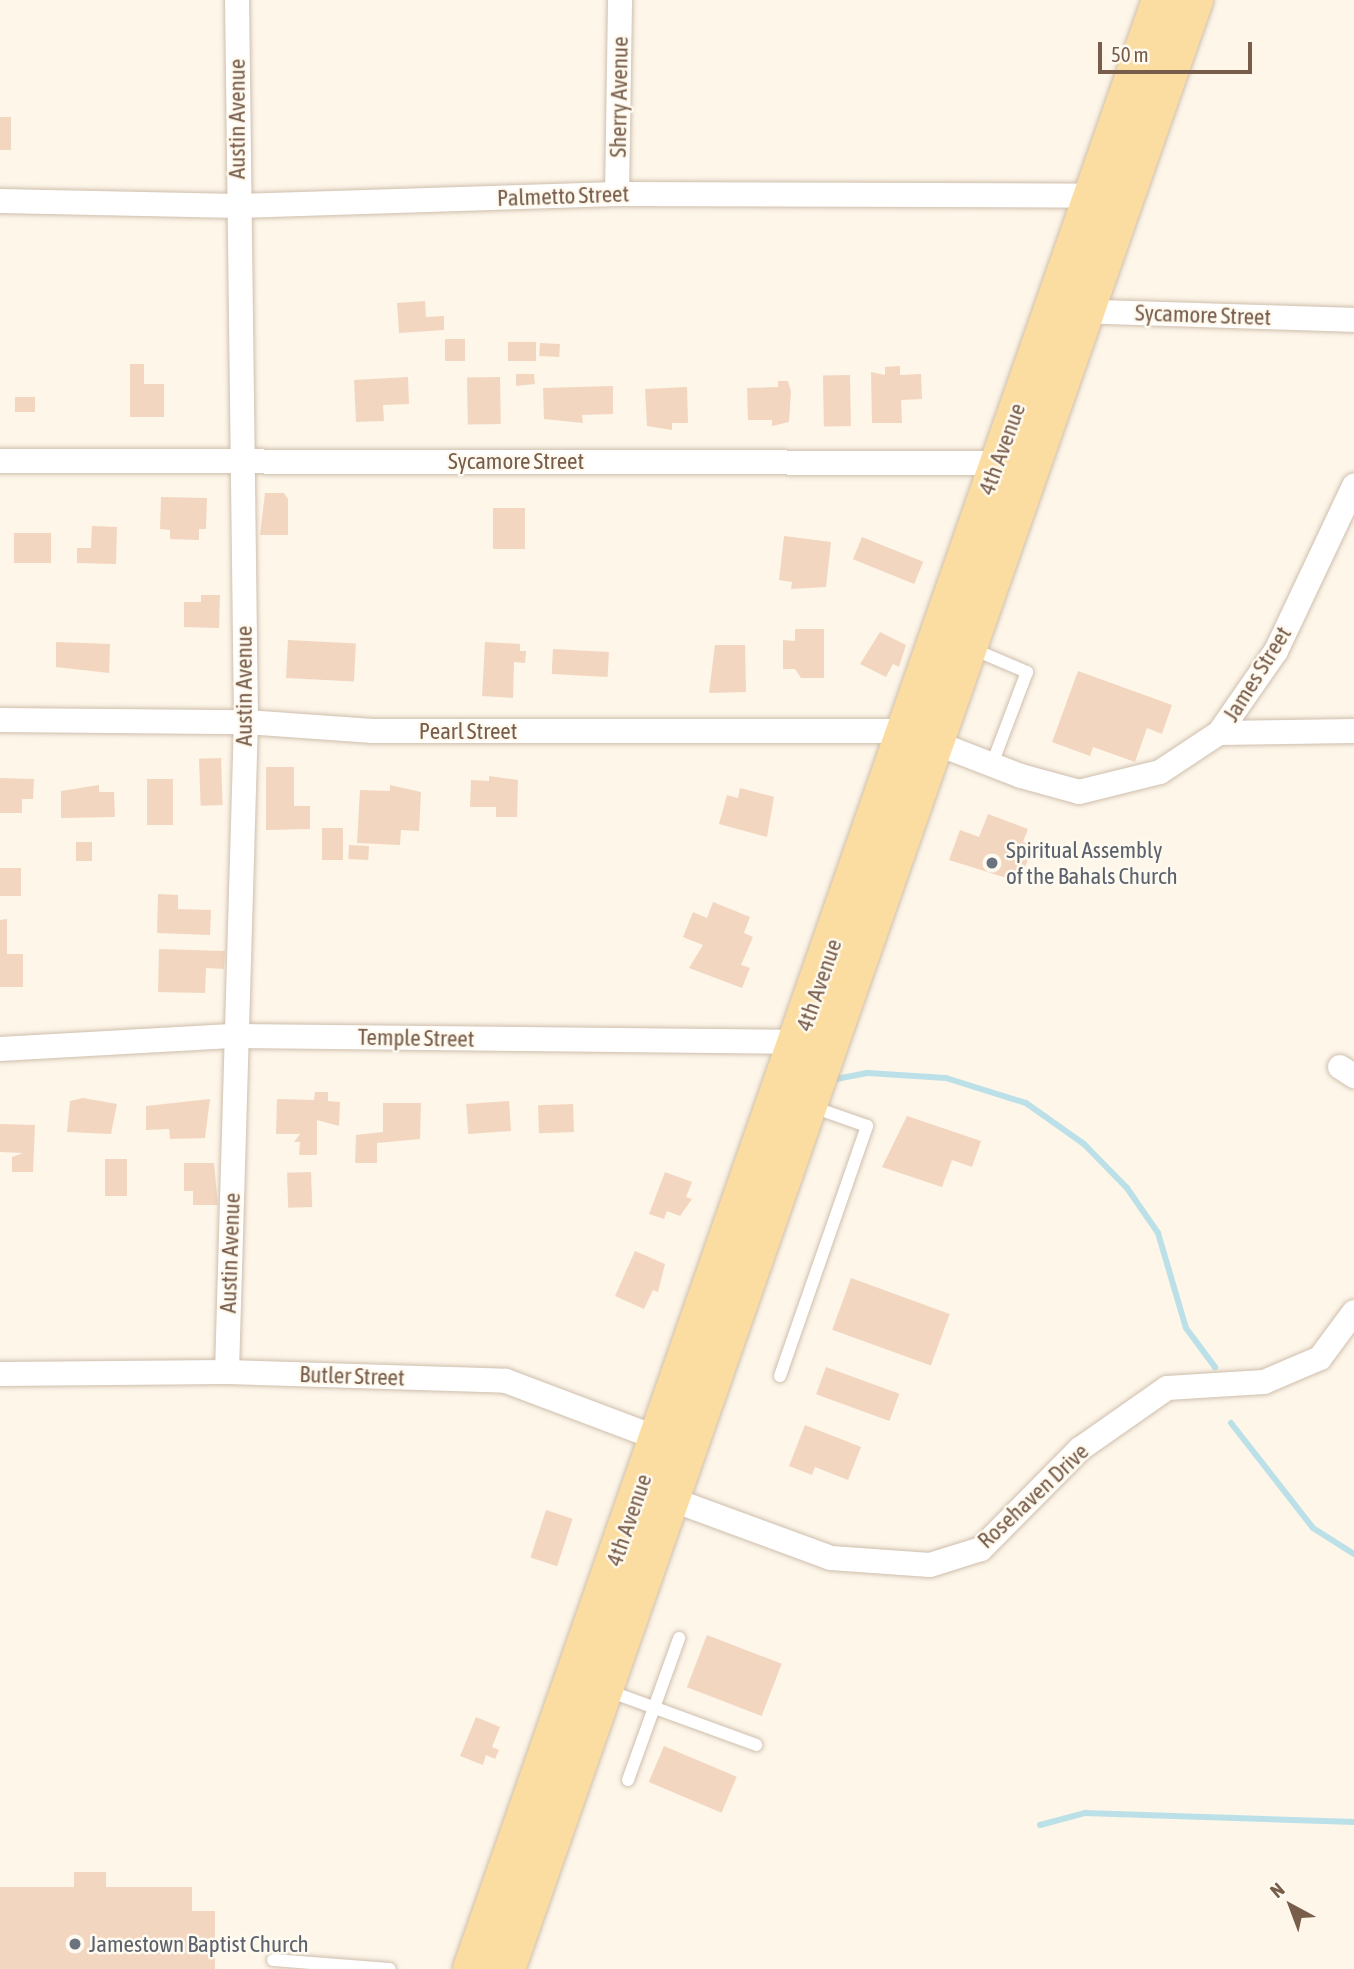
<!DOCTYPE html>
<html>
<head>
<meta charset="utf-8">
<style>
	body { margin:0 }
	#map { position:relative; width:1354px; height:1969px; overflow:hidden; background:#fdf6e9; font-family:"Asap Condensed",sans-serif }
	div>[style] { position:absolute }
	[style*='--x'] { left:calc(var(--x)*1px); top:calc(var(--y)*1px); width:calc(var(--w)*1px); rotate:calc(var(--a)*1deg) }
	.stream>* { height:6px; margin:-3px; padding:0 3px; transform-origin:3px; border-radius:3px; background:#bce0e8 }
	.building>* { inset:0; background:#f3d6c0; transform-origin:0 0 }
	.roads { filter:drop-shadow(0 0 2px #cfbead) drop-shadow(0 0 2px #cfbead) }
	.lane>* { height:12px; margin:-6px; padding:0 6px; transform-origin:6px; border-radius:6px; background:#fff }
	.street>* { height:24px; margin:-12px; padding:0 12px; transform-origin:12px; border-radius:12px; background:#fff }
	.primary>* { height:38px; margin:-19px; padding:0 19px; transform-origin:19px; border-radius:19px; background:#fcdda1 }
	.dots>* { width:19px; height:19px; translate:-50% -50%; box-sizing:border-box; border:4px solid #fffaf0; border-radius:50% }
	span { translate:-50% -50%; white-space:nowrap; text-align:center; line-height:1.15; -webkit-text-stroke:5px #fffaf0; paint-order:stroke }
	.street-label { font-size:23px; color:#785d4b }
	.worship-label { font-size:23px; color:#5b616d }
	.left { translate:0 -50%; text-align:left }
	.north { position:absolute; left:1256px; top:1871px; width:70px; height:70px; -webkit-text-stroke:5px #fffaf0; paint-order:stroke; rotate:319deg; font-size:19px; font-weight:700; line-height:28px; text-align:center; color:#785d4b }
	.north::after { content:''; display:block; margin:auto; width:24px; height:32px; background:#785d4b; clip-path:polygon(50% 0,100% 100%,50% 72%,0 100%) }
	.scale { position:absolute; left:1098px; top:42px; width:154px; height:32px; box-sizing:border-box; border:4px solid #785d4b; border-top:0; padding-left:9px; font-size:21px; line-height:24px; white-space:nowrap; color:#785d4b; -webkit-text-stroke:5px #fffaf0; paint-order:stroke }
</style>
</head>
<body>
<div id="map">
	<div class="stream">
		<i style="--x:831;--y:1080;--w:38;--a:-11"></i>
		<i style="--x:868;--y:1073;--w:78;--a:3.7"></i>
		<i style="--x:946;--y:1078;--w:84;--a:17.4"></i>
		<i style="--x:1026;--y:1103;--w:71;--a:35.3"></i>
		<i style="--x:1084;--y:1144;--w:62;--a:45.7"></i>
		<i style="--x:1127;--y:1188;--w:55;--a:55.4"></i>
		<i style="--x:1158;--y:1233;--w:99;--a:73.6"></i>
		<i style="--x:1186;--y:1328;--w:49;--a:53.4"></i>
		<i style="--x:1231;--y:1423;--w:133;--a:52"></i>
		<i style="--x:1313;--y:1528;--w:49;--a:32.4"></i>
		<i style="--x:1040;--y:1825;--w:47;--a:-14.9"></i>
		<i style="--x:1085;--y:1813;--w:269;--a:1.9"></i>
	</div>
	<div class="building">
		<i style="left:0;top:117px;width:11px;height:33px"></i>
		<i style="clip-path:polygon(425px 301px,426px 317px,444px 316px,444px 330px,399px 333px,397px 303px)"></i>
		<i style="left:445px;top:339px;width:20px;height:22px"></i>
		<i style="left:508px;top:342px;width:28px;height:19px"></i>
		<i style="left:540px;top:343px;width:20px;height:13px;rotate:3deg"></i>
		<i style="clip-path:polygon(130px 364px,144px 364px,144px 384px,164px 384px,164px 417px,130px 417px)"></i>
		<i style="clip-path:polygon(900px 366px,900px 375px,921px 374px,922px 399px,901px 400px,902px 423px,872px 423px,871px 372px,885px 375px,885px 367px)"></i>
		<i style="clip-path:polygon(516px 374px,534px 374px,535px 384px,516px 386px)"></i>
		<i style="left:850px;top:375px;width:51px;height:27px;rotate:89deg"></i>
		<i style="clip-path:polygon(408px 377px,409px 404px,383px 405px,384px 421px,356px 422px,354px 380px)"></i>
		<i style="left:500px;top:377px;width:47px;height:33px;rotate:89deg"></i>
		<i style="clip-path:polygon(778px 381px,788px 381px,791px 391px,789px 422px,772px 426px,772px 420px,748px 420px,747px 388px,778px 387px)"></i>
		<i style="clip-path:polygon(613px 386px,613px 414px,582px 415px,583px 423px,544px 419px,543px 388px)"></i>
		<i style="clip-path:polygon(687px 387px,688px 423px,672px 423px,672px 430px,647px 426px,645px 389px)"></i>
		<i style="left:15px;top:397px;width:20px;height:15px"></i>
		<i style="clip-path:polygon(265px 493px,284px 493px,288px 499px,288px 535px,260px 535px)"></i>
		<i style="clip-path:polygon(161px 497px,207px 498px,206px 529px,199px 529px,199px 540px,170px 539px,170px 530px,160px 529px)"></i>
		<i style="left:493px;top:508px;width:32px;height:41px"></i>
		<i style="clip-path:polygon(92px 526px,117px 527px,116px 564px,77px 563px,77px 548px,91px 548px)"></i>
		<i style="left:14px;top:533px;width:37px;height:30px"></i>
		<i style="clip-path:polygon(784px 536px,831px 542px,826px 587px,791px 589px,792px 582px,779px 580px)"></i>
		<i style="left:862px;top:537px;width:66px;height:24px;rotate:22deg"></i>
		<i style="clip-path:polygon(201px 595px,220px 595px,219px 628px,184px 627px,184px 602px,201px 602px)"></i>
		<i style="clip-path:polygon(795px 629px,824px 629px,824px 678px,801px 678px,795px 669px,783px 669px,783px 640px,795px 641px)"></i>
		<i style="clip-path:polygon(880px 632px,906px 645px,899px 667px,893px 664px,886px 677px,860px 664px)"></i>
		<i style="left:288px;top:640px;width:68px;height:38px;rotate:3deg"></i>
		<i style="clip-path:polygon(56px 642px,110px 644px,109px 673px,56px 667px)"></i>
		<i style="clip-path:polygon(485px 642px,520px 644px,520px 651px,526px 651px,525px 663px,514px 662px,513px 698px,482px 696px)"></i>
		<i style="clip-path:polygon(715px 645px,745px 645px,746px 692px,709px 693px)"></i>
		<i style="left:553px;top:649px;width:56px;height:25px;rotate:3deg"></i>
		<i style="clip-path:polygon(1078px 671px,1172px 705px,1162px 734px,1147px 728px,1135px 762px,1093px 747px,1090px 756px,1052px 742px)"></i>
		<i style="left:221px;top:758px;width:47px;height:22px;rotate:88deg"></i>
		<i style="clip-path:polygon(266px 767px,294px 767px,294px 806px,310px 806px,310px 829px,266px 830px)"></i>
		<i style="clip-path:polygon(489px 776px,518px 780px,517px 817px,496px 817px,496px 807px,470px 807px,471px 780px,489px 781px)"></i>
		<i style="clip-path:polygon(0 778px,34px 779px,33px 799px,22px 799px,22px 813px,0 813px)"></i>
		<i style="left:147px;top:779px;width:26px;height:46px"></i>
		<i style="clip-path:polygon(99px 785px,99px 792px,114px 792px,115px 817px,61px 818px,61px 791px)"></i>
		<i style="clip-path:polygon(390px 785px,421px 792px,419px 831px,401px 830px,400px 845px,357px 843px,360px 790px,390px 791px)"></i>
		<i style="clip-path:polygon(740px 788px,774px 797px,767px 837px,719px 824px,727px 795px,738px 798px)"></i>
		<i style="clip-path:polygon(988px 814px,1028px 829px,1023px 842px,1033px 845px,1020px 882px,949px 860px,960px 830px,979px 837px)"></i>
		<i style="left:322px;top:828px;width:21px;height:32px"></i>
		<i style="left:76px;top:842px;width:16px;height:19px"></i>
		<i style="left:349px;top:845px;width:20px;height:14px;rotate:3deg"></i>
		<i style="left:21px;top:868px;width:28px;height:21px;rotate:90deg"></i>
		<i style="clip-path:polygon(158px 894px,178px 895px,178px 909px,211px 910px,210px 935px,157px 933px)"></i>
		<i style="clip-path:polygon(713px 902px,750px 917px,744px 933px,753px 937px,741px 965px,750px 968px,742px 988px,689px 968px,703px 945px,683px 937px,693px 912px,707px 918px)"></i>
		<i style="clip-path:polygon(7px 919px,7px 954px,23px 954px,23px 987px,0 987px,0 920px)"></i>
		<i style="clip-path:polygon(159px 949px,225px 951px,224px 969px,206px 968px,205px 993px,158px 992px)"></i>
		<i style="clip-path:polygon(315px 1092px,328px 1092px,328px 1101px,340px 1102px,339px 1126px,317px 1120px,317px 1155px,299px 1155px,300px 1142px,294px 1142px,300px 1134px,276px 1134px,277px 1099px,314px 1100px)"></i>
		<i style="clip-path:polygon(83px 1098px,117px 1104px,111px 1134px,67px 1132px,70px 1101px)"></i>
		<i style="clip-path:polygon(210px 1099px,205px 1138px,170px 1139px,169px 1129px,146px 1130px,146px 1106px)"></i>
		<i style="left:509px;top:1101px;width:30px;height:43px;rotate:86deg"></i>
		<i style="clip-path:polygon(383px 1103px,421px 1103px,420px 1139px,377px 1143px,377px 1163px,355px 1163px,356px 1135px,383px 1132px)"></i>
		<i style="left:573px;top:1104px;width:28px;height:35px;rotate:88deg"></i>
		<i style="clip-path:polygon(907px 1116px,981px 1141px,972px 1167px,952px 1160px,942px 1187px,882px 1167px)"></i>
		<i style="clip-path:polygon(0 1124px,35px 1125px,33px 1172px,12px 1172px,12px 1157px,23px 1153px,0 1152px)"></i>
		<i style="left:105px;top:1159px;width:22px;height:37px"></i>
		<i style="clip-path:polygon(184px 1163px,214px 1163px,218px 1205px,193px 1205px,193px 1191px,184px 1191px)"></i>
		<i style="left:311px;top:1172px;width:35px;height:24px;rotate:88deg"></i>
		<i style="clip-path:polygon(665px 1172px,692px 1182px,686px 1197px,692px 1199px,680px 1216px,667px 1211px,664px 1219px,649px 1214px)"></i>
		<i style="clip-path:polygon(635px 1251px,665px 1264px,658px 1292px,653px 1290px,644px 1309px,615px 1296px)"></i>
		<i style="left:851px;top:1278px;width:105px;height:55px;rotate:20deg"></i>
		<i style="left:826px;top:1367px;width:78px;height:29px;rotate:20deg"></i>
		<i style="clip-path:polygon(805px 1425px,861px 1447px,848px 1480px,815px 1467px,812px 1475px,789px 1466px)"></i>
		<i style="left:546px;top:1510px;width:28px;height:50px;rotate:18deg"></i>
		<i style="left:707px;top:1635px;width:80px;height:56px;rotate:21deg"></i>
		<i style="clip-path:polygon(476px 1717px,500px 1727px,492px 1747px,499px 1750px,495px 1759px,486px 1755px,483px 1765px,460px 1756px)"></i>
		<i style="left:664px;top:1746px;width:79px;height:39px;rotate:23deg"></i>
		<i style="clip-path:polygon(74px 1872px,106px 1872px,106px 1887px,192px 1887px,192px 1911px,215px 1911px,215px 1969px,0 1969px,0 1887px,74px 1887px)"></i>
	</div>
	<div class="roads">
		<div class="lane">
			<i style="--x:973;--y:649;--w:59;--a:23.1"></i>
			<i style="--x:1027;--y:672;--w:98;--a:110.8"></i>
			<i style="--x:780;--y:1376;--w:265;--a:-70.8"></i>
			<i style="--x:867;--y:1126;--w:60;--a:-160.7"></i>
			<i style="--x:606;--y:1690;--w:160;--a:20.1"></i>
			<i style="--x:628;--y:1780;--w:151;--a:-70.2"></i>
			<i style="--x:273;--y:1960;--w:117;--a:4.4"></i>
		</div>
		<div class="street">
			<i style="--x:617;--y:194;--w:194;--a:-89.1"></i>
			<i style="--x:0;--y:201;--w:238;--a:1.2"></i>
			<i style="--x:238;--y:206;--w:379;--a:-1.8"></i>
			<i style="--x:617;--y:194;--w:488;--a:0.2"></i>
			<i style="--x:1071;--y:311;--w:283;--a:1.8"></i>
			<i style="--x:0;--y:461;--w:1010;--a:0.11"></i>
			<i style="--x:0;--y:720;--w:246;--a:0.5"></i>
			<i style="--x:246;--y:722;--w:127;--a:4.1"></i>
			<i style="--x:373;--y:731;--w:532;--a:0"></i>
			<i style="--x:905;--y:731;--w:124;--a:21.2"></i>
			<i style="--x:1021;--y:776;--w:60;--a:15.4"></i>
			<i style="--x:1079;--y:792;--w:83;--a:-13.9"></i>
			<i style="--x:1160;--y:772;--w:71;--a:-33.5"></i>
			<i style="--x:1219;--y:733;--w:100;--a:-55.2"></i>
			<i style="--x:1276;--y:651;--w:183;--a:-64.7"></i>
			<i style="--x:1219;--y:733;--w:135;--a:-0.8"></i>
			<i style="--x:0;--y:1049;--w:236;--a:-3.2"></i>
			<i style="--x:236;--y:1036;--w:574;--a:0.6"></i>
			<i style="--x:1340;--y:1067;--w:17;--a:33"></i>
			<i style="--x:227;--y:1372;--w:650;--a:-88.33"></i>
			<i style="--x:246;--y:722;--w:722;--a:-90.71"></i>
			<i style="--x:0;--y:1374;--w:227;--a:-0.5"></i>
			<i style="--x:227;--y:1372;--w:279;--a:1.8"></i>
			<i style="--x:506;--y:1381;--w:175;--a:20.7"></i>
			<i style="--x:657;--y:1494;--w:185;--a:20.2"></i>
			<i style="--x:831;--y:1558;--w:99;--a:4"></i>
			<i style="--x:930;--y:1565;--w:53;--a:-17.4"></i>
			<i style="--x:981;--y:1549;--w:141;--a:-45.3"></i>
			<i style="--x:1080;--y:1449;--w:106;--a:-35"></i>
			<i style="--x:1167;--y:1388;--w:97;--a:-3.5"></i>
			<i style="--x:1264;--y:1382;--w:61;--a:-23.2"></i>
			<i style="--x:1320;--y:1358;--w:57;--a:-53.5"></i>
		</div>
		<div class="primary">
			<i style="--x:472;--y:1969;--w:2086;--a:-70.71"></i>
			<i style="--x:506;--y:1969;--w:2086;--a:-70.74"></i>
		</div>
	</div>
	<div class="dots">
		<i style="left:992px;top:863px;background:#6b7280"></i>
		<i style="left:75px;top:1944px;background:#6b7280"></i>
	</div>
	<div class="street-label">
		<span style="left:619px;top:97px;rotate:-89deg">Sherry Avenue</span>
		<span style="left:237px;top:119px;rotate:-90deg">Austin Avenue</span>
		<span style="left:563px;top:196px;rotate:-2deg">Palmetto Street</span>
		<span style="left:1203px;top:315px;rotate:2deg">Sycamore Street</span>
		<span style="left:1002px;top:449px;rotate:-70deg">4th Avenue</span>
		<span style="left:516px;top:461px">Sycamore Street</span>
		<span style="left:1257px;top:674px;rotate:-58deg">James Street</span>
		<span style="left:244px;top:686px;rotate:-90deg">Austin Avenue</span>
		<span style="left:468px;top:731px">Pearl Street</span>
		<span style="left:819px;top:985px;rotate:-71deg">4th Avenue</span>
		<span style="left:416px;top:1038px;rotate:1deg">Temple Street</span>
		<span style="left:230px;top:1253px;rotate:-88deg">Austin Avenue</span>
		<span style="left:352px;top:1376px;rotate:2deg">Butler Street</span>
		<span style="left:1033px;top:1496px;rotate:-43deg">Rosehaven Drive</span>
		<span style="left:629px;top:1520px;rotate:-71deg">4th Avenue</span>
	</div>
	<div class="worship-label">
		<span class="left" style="left:1006px;top:863px">Spiritual Assembly<br>of the Bahals Church</span>
		<span class="left" style="left:89px;top:1944px">Jamestown Baptist Church</span>
	</div>
	<div class="north">N</div>
	<div class="scale">50 m</div>
</div>
</body>
</html>
